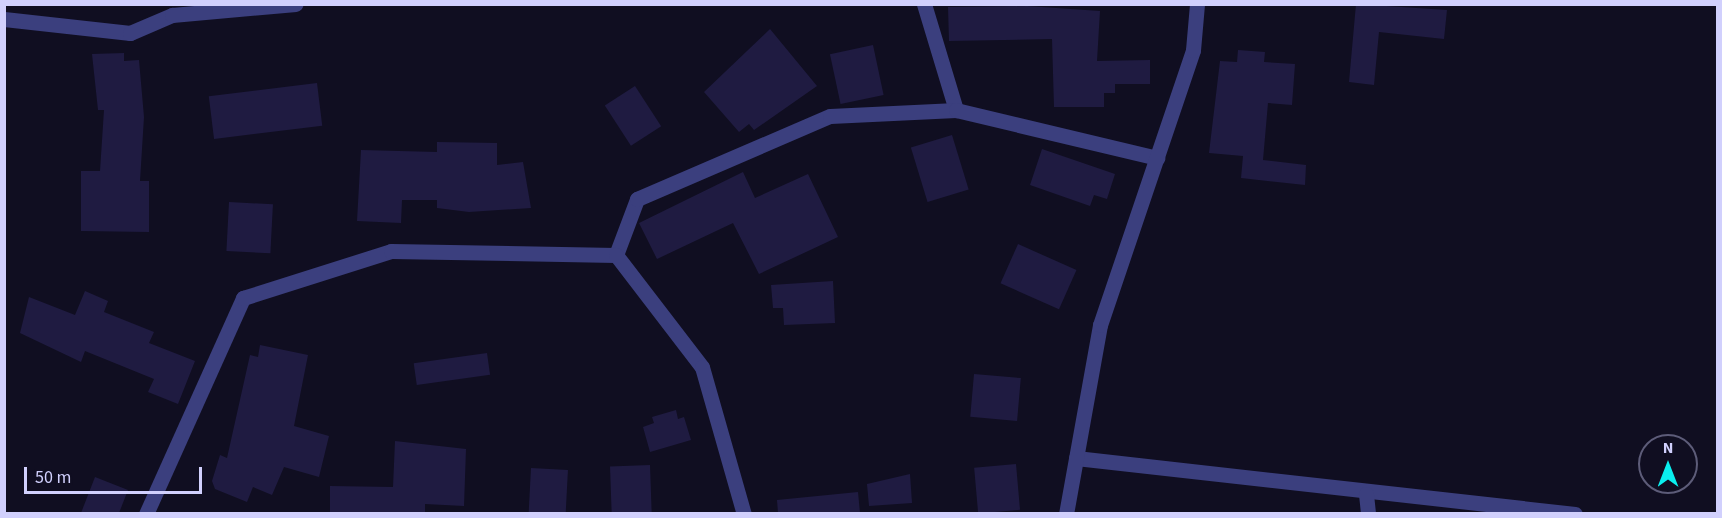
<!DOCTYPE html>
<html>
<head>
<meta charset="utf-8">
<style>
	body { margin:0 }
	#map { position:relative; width:1722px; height:518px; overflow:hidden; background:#100e21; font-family:"Source Sans 3",sans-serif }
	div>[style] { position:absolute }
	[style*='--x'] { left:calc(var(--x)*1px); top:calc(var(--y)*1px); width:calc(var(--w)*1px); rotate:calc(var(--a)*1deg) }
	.building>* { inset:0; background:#1f1b41; transform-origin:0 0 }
	.minor>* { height:15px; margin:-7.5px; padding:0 7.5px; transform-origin:7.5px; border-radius:7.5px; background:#3b3f7e }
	span { translate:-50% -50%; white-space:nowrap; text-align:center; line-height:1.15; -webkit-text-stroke:4.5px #100e21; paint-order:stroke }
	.frame { position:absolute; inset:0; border:6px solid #d1d0fd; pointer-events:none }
	.north { position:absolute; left:1638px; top:434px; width:60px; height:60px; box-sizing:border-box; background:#100e21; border:2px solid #5d5c79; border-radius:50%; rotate:0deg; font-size:16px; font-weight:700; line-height:24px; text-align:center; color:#d1d0fd }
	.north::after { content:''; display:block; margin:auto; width:21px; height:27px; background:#0aefef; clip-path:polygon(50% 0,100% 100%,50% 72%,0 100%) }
	.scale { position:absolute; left:24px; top:467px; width:178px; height:27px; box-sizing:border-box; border:3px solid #d1d0fd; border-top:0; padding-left:8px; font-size:18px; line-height:21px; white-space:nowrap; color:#d1d0fd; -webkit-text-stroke:4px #100e21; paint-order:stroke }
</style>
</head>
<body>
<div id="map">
	<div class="building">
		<i style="clip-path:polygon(1356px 4px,1447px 10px,1444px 39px,1379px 32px,1374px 85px,1349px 82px)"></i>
		<i style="clip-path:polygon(1027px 6px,1100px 11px,1097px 61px,1150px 60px,1150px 84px,1115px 84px,1115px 93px,1104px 93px,1104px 107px,1054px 107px,1052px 39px,949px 41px,948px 7px)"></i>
		<i style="clip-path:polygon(770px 29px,817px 86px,754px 130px,749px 124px,739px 132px,704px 92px)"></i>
		<i style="left:873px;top:45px;width:51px;height:44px;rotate:78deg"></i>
		<i style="clip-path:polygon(1238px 50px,1265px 52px,1264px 62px,1295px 64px,1292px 105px,1268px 103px,1263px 160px,1306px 165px,1305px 185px,1241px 178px,1243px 156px,1209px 153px,1220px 61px,1237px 62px)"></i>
		<i style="clip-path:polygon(124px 53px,124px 61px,139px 60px,144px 117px,140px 181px,149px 181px,149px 232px,81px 231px,81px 171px,100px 171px,104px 110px,98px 110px,92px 54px)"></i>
		<i style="left:317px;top:83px;width:43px;height:109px;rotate:83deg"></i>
		<i style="left:635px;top:86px;width:48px;height:36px;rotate:57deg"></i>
		<i style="left:952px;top:135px;width:57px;height:43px;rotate:73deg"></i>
		<i style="clip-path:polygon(437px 142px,497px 143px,497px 165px,523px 162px,531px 208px,469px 212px,437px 208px,437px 200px,402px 200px,401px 223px,357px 221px,361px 150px,437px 152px)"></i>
		<i style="clip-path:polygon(1042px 149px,1115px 174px,1107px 199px,1094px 195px,1090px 206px,1030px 185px)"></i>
		<i style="clip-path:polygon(743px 172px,755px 198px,808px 174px,838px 237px,759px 274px,733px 223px,657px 259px,639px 223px)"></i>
		<i style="left:229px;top:202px;width:44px;height:49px;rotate:3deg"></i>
		<i style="left:1018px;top:244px;width:64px;height:43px;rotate:24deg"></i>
		<i style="clip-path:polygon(833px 281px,835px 323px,784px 325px,783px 308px,773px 308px,771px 285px)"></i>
		<i style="clip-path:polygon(85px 291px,108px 301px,104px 312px,154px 332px,149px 343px,195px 361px,178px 404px,148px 392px,154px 379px,85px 351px,81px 362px,20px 333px,29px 297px,75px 315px)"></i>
		<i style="clip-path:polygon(260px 345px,308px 355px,294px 426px,329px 436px,319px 477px,284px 467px,272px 495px,253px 487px,247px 502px,215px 489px,212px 481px,220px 455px,227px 458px,250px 355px,258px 357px)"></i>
		<i style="left:487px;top:353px;width:22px;height:74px;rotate:82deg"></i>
		<i style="left:974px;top:374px;width:47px;height:43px;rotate:5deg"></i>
		<i style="clip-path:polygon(676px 410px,678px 419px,684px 417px,691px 440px,650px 452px,643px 427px,654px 423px,652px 417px)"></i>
		<i style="clip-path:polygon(395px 441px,466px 449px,464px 506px,425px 504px,425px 513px,330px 513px,330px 486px,393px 487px)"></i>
		<i style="left:1016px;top:464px;width:46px;height:42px;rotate:85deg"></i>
		<i style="left:650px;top:465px;width:48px;height:40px;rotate:88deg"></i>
		<i style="left:531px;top:468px;width:37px;height:45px;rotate:3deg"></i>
		<i style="clip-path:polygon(910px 474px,912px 503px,869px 506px,867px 484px)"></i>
		<i style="clip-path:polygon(95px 477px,128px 490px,119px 513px,81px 513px)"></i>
		<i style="clip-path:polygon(858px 492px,860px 513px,778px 513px,777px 500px)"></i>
	</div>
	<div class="minor">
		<i style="--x:924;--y:4;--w:111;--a:73.2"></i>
		<i style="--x:4;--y:19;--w:127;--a:6.3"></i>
		<i style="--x:130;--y:33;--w:46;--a:-23.2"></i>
		<i style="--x:172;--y:15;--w:124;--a:-5.1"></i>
		<i style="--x:616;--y:255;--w:60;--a:-69.4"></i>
		<i style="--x:637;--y:199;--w:210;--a:-23.3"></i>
		<i style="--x:830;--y:116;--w:126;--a:-2.7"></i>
		<i style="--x:956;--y:110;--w:207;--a:13.4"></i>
		<i style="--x:1076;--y:458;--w:502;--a:6.4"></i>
		<i style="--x:1366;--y:494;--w:20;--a:84"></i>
		<i style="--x:146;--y:514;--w:237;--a:-65.8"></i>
		<i style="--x:243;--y:298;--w:155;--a:-17.6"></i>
		<i style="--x:391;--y:251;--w:225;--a:1"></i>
		<i style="--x:616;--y:255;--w:141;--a:52.5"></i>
		<i style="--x:702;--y:367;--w:153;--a:74.1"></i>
		<i style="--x:1066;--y:514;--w:192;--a:-79.8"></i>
		<i style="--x:1100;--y:325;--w:290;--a:-71.3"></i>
		<i style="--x:1193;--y:50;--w:46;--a:-85"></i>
	</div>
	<div class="frame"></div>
	<div class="north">N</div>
	<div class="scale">50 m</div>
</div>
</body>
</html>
